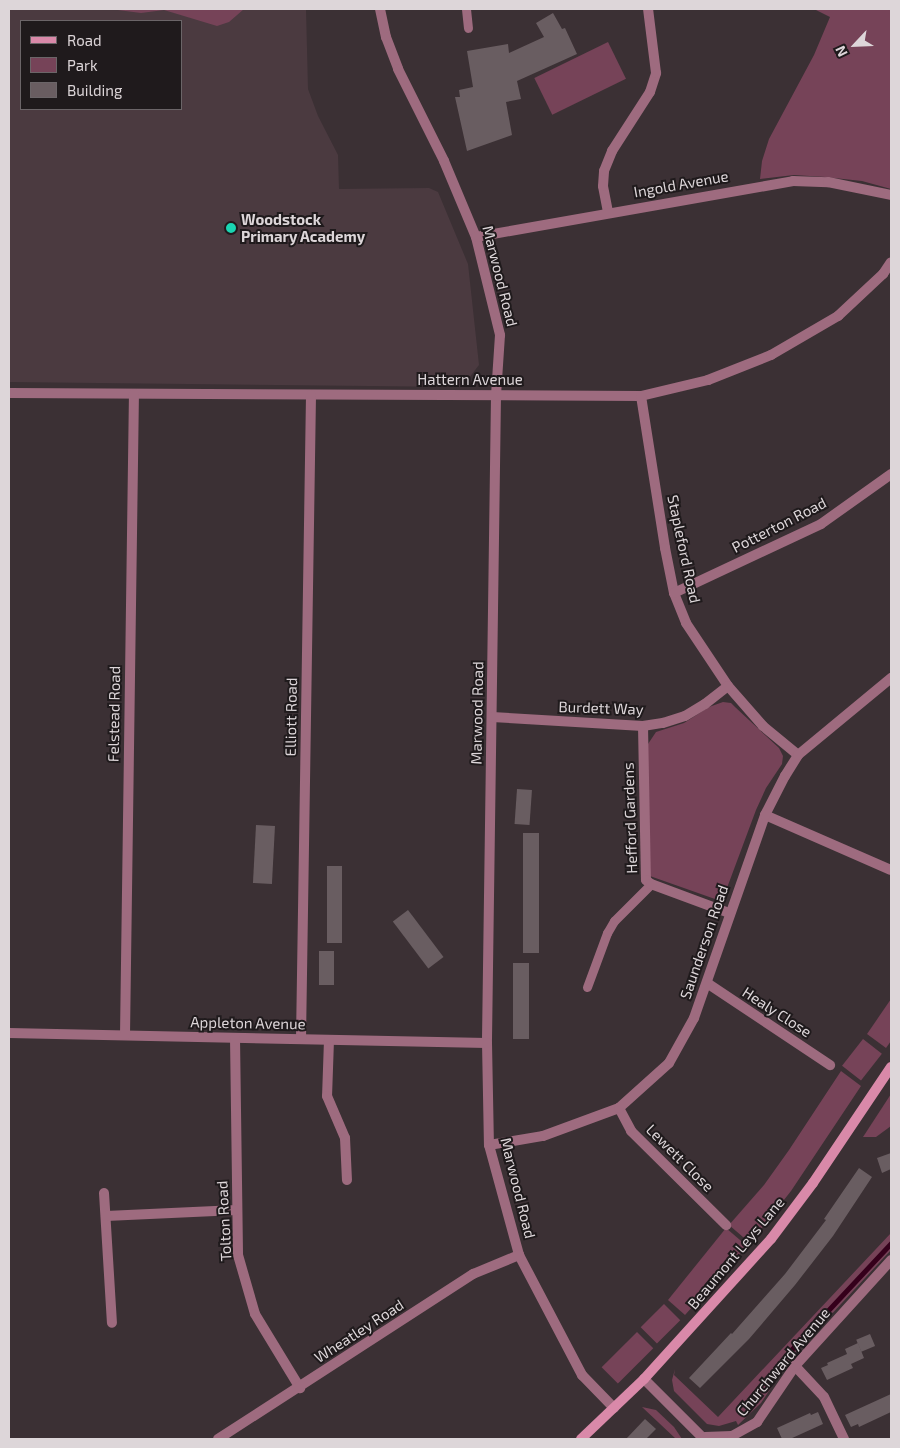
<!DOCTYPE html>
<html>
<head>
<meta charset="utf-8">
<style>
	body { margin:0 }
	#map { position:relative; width:900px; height:1448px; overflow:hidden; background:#3b3034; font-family:"Exo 2",sans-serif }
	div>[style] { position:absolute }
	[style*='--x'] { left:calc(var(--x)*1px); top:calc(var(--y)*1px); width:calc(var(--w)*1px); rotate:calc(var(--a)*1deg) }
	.built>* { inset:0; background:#4b3a40 }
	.green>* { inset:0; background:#764358; transform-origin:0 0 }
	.stream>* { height:4.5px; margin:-2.25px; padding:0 2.25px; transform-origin:2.25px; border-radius:2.25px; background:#35001b }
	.building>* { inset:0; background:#695d61; transform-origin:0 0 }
	.lane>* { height:9px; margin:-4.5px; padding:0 4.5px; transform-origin:4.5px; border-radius:4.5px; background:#9e6b7f }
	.street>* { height:10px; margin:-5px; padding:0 5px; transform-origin:5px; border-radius:5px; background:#9e6b7f }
	.secondary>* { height:10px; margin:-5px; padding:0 5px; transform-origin:5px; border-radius:5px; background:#d989a9 }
	.dots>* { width:14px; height:14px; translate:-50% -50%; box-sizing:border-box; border:2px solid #1f1a1c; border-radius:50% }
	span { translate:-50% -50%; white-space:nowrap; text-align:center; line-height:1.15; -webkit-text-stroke:4px #1f1a1c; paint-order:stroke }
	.street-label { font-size:15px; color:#ddd6d9 }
	.poi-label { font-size:15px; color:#ddd6d9; font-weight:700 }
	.left { translate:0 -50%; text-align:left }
	.frame { position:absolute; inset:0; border:10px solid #ddd6d9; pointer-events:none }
	.legend { position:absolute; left:20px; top:20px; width:162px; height:90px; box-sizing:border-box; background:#1f1a1c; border:1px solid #6b6568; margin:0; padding:6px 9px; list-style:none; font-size:15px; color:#ddd6d9 }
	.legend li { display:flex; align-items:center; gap:10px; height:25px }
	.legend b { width:25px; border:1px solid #6b6568 }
	.north { position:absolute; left:830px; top:20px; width:50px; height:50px; -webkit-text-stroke:4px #1f1a1c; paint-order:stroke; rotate:245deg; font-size:14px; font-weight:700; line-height:20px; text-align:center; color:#ddd6d9 }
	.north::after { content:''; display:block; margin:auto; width:18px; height:22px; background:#ddd6d9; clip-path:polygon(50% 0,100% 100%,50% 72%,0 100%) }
</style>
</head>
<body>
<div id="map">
	<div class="built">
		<i style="clip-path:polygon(evenodd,9px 9px,306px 9px,308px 89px,318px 116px,338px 155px,339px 189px,429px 188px,438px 192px,468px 264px,479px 365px,462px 387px,9px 382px,9px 9px,21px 21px,181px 21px,181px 109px,21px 109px,21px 21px)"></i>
	</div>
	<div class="green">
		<i style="clip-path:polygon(110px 9px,244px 9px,229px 22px,217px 26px,164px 10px,141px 13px)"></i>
		<i style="clip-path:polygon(814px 9px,891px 9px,891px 189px,862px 181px,825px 177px,794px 175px,760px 179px,762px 161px,769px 139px,814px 55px,830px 17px)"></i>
		<i style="left:608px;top:42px;width:41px;height:82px;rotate:64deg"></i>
		<i style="clip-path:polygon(723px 702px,731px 703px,735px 707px,779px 748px,783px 756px,782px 764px,766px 788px,756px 810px,724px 896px,715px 899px,647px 875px,648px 744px,656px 732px,684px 723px,709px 707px)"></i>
		<i style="clip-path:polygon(891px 999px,891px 1041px,886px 1048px,867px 1034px)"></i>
		<i style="left:863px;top:1039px;width:24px;height:34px;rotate:38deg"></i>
		<i style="clip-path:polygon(841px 1071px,861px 1086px,791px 1191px,750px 1243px,729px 1225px,764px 1185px,789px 1150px)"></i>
		<i style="clip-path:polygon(891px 1094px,891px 1126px,876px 1137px,863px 1137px)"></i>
		<i style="clip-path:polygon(726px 1228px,747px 1246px,685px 1315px,668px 1300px)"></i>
		<i style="clip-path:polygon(891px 1233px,891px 1250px,791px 1358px,761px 1403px,738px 1425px,736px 1421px,719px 1426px,707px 1424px,674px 1391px,672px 1380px,675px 1369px,674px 1375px,718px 1417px)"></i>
		<i style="left:664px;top:1304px;width:23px;height:33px;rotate:45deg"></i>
		<i style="left:637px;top:1332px;width:23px;height:50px;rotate:45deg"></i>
		<i style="clip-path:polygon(642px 1407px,656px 1410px,674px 1427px,682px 1439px,676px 1439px)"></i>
	</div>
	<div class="stream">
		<i style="--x:791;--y:1350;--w:146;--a:-46.9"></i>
	</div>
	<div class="building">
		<i style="clip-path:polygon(553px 13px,562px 29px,565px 28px,577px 54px,517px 81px,521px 99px,506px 102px,512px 135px,467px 151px,455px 97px,460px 97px,459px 90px,473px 87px,467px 51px,508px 44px,509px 53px,544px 37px,536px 23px)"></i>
		<i style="left:517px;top:789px;width:15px;height:35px;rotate:4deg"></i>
		<i style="left:256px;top:825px;width:19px;height:58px;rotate:3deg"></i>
		<i style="left:523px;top:833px;width:16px;height:120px"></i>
		<i style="left:327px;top:866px;width:15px;height:77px"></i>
		<i style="left:408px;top:910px;width:59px;height:19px;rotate:53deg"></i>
		<i style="left:319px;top:951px;width:15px;height:34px"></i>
		<i style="left:513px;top:963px;width:16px;height:76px"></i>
		<i style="clip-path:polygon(891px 1153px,891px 1169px,882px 1173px,877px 1158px)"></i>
		<i style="clip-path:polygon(859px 1168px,872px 1177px,833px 1236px,795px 1285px,749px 1339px,700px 1388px,689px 1378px,731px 1333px,732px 1334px,785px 1274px,826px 1220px,824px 1219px)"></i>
		<i style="left:870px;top:1334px;width:13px;height:15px;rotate:67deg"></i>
		<i style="clip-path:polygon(858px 1343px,864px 1358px,851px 1364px,853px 1368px,827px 1380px,821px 1368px,828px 1365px,827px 1363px,847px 1354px,845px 1349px)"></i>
		<i style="clip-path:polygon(891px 1394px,891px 1412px,859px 1427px,858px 1424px,851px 1427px,845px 1415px)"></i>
		<i style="clip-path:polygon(818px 1412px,823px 1424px,790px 1439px,782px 1439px,777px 1428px,810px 1413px,811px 1415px)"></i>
		<i style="clip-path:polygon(645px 1419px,656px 1429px,646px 1439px,626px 1439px)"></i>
	</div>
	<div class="lane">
		<i style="--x:466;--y:9;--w:19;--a:84"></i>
		<i style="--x:587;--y:987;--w:58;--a:-69.7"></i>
		<i style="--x:607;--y:933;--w:14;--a:-60"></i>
		<i style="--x:614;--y:921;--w:52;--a:-45"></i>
	</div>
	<div class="street">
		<i style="--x:380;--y:9;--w:29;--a:78"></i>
		<i style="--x:386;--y:37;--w:34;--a:69"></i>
		<i style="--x:398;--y:69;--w:103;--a:63.4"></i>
		<i style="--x:444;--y:161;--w:82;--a:67.2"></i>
		<i style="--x:476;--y:237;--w:101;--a:76.2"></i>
		<i style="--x:500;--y:335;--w:60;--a:93.8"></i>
		<i style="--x:496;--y:395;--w:648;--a:90.8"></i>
		<i style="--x:487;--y:1043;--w:102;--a:88.9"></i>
		<i style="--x:489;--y:1145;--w:114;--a:74.7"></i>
		<i style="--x:519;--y:1255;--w:136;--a:62.3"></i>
		<i style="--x:582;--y:1375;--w:46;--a:45.9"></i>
		<i style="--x:608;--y:212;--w:26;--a:-101"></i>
		<i style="--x:603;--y:186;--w:15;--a:-86"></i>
		<i style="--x:604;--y:171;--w:22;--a:-68"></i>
		<i style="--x:612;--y:151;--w:70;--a:-57.2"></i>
		<i style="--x:650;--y:92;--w:20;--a:-72"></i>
		<i style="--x:656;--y:73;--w:64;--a:-97.1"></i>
		<i style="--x:476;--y:237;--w:322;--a:-10"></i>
		<i style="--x:793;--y:181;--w:35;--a:2"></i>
		<i style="--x:828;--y:182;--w:64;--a:11.7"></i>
		<i style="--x:9;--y:393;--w:632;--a:0.27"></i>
		<i style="--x:641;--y:396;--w:69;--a:-13.4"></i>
		<i style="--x:708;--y:380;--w:68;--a:-21.6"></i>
		<i style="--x:771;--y:355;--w:78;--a:-30.2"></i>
		<i style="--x:838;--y:316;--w:62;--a:-43"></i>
		<i style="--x:883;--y:274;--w:14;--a:-56"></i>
		<i style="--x:641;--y:396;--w:154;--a:81"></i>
		<i style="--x:665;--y:548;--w:46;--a:78.7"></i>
		<i style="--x:674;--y:593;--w:32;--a:68"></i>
		<i style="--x:686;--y:623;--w:76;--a:56.3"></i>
		<i style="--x:728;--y:686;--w:53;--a:48.8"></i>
		<i style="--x:763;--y:726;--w:45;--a:39.6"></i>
		<i style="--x:674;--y:593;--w:162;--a:-25.1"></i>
		<i style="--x:821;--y:524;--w:86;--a:-35.5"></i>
		<i style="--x:492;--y:717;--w:151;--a:3.4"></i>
		<i style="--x:643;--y:726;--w:20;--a:-9"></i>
		<i style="--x:663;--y:723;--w:23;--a:-18"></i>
		<i style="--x:685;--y:716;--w:23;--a:-31"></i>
		<i style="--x:705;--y:704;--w:29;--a:-38"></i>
		<i style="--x:643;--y:726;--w:154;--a:88.9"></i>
		<i style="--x:646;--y:880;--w:6;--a:39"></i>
		<i style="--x:651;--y:884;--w:83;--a:20.4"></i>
		<i style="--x:765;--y:815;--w:137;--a:23.6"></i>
		<i style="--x:707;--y:983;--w:148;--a:33.7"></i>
		<i style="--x:9;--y:1033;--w:478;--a:1.2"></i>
		<i style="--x:125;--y:1035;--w:641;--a:-89.2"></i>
		<i style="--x:235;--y:1038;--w:217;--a:89.2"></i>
		<i style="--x:238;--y:1255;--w:61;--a:73.9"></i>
		<i style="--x:255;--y:1314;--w:87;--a:58.7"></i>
		<i style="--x:301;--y:1039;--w:644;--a:-89.11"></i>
		<i style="--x:329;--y:1040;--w:56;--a:92"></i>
		<i style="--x:327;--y:1096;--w:46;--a:66.8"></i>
		<i style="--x:345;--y:1138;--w:42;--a:87.3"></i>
		<i style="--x:619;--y:1108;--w:26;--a:62"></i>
		<i style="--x:631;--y:1131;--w:134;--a:44.7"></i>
		<i style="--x:489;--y:1145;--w:55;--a:-9.5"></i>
		<i style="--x:543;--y:1136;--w:81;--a:-20.2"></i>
		<i style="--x:619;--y:1108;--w:67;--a:-42"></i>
		<i style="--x:669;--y:1063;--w:51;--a:-60.9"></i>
		<i style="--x:694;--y:1018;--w:215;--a:-70.7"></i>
		<i style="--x:765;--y:815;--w:44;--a:-62.9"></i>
		<i style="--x:785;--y:776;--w:25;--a:-58"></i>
		<i style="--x:798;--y:755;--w:121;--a:-39.6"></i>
		<i style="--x:104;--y:1193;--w:130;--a:86.5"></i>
		<i style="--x:106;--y:1216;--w:131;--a:-2.6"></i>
		<i style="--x:795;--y:1366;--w:42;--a:46.9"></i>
		<i style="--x:824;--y:1397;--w:47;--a:64.5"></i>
		<i style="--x:644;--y:1379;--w:85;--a:45"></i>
		<i style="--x:705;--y:1437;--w:27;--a:-2"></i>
		<i style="--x:732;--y:1436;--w:29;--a:-29"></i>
		<i style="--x:757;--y:1422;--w:68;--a:-55.8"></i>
		<i style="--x:795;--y:1366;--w:143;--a:-47.8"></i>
		<i style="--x:218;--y:1439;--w:304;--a:-32.9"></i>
		<i style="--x:473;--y:1274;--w:50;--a:-22.4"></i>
	</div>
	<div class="secondary">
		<i style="--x:581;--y:1439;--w:87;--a:-43.6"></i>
		<i style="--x:644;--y:1379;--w:189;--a:-47.8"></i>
		<i style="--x:771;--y:1239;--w:70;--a:-53.1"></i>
		<i style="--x:813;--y:1183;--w:140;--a:-56.1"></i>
	</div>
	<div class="dots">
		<i style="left:231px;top:228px;background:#1ad5b2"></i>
	</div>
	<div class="street-label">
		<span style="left:681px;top:184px;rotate:-10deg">Ingold Avenue</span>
		<span style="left:500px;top:276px;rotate:76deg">Marwood Road</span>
		<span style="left:470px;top:380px">Hattern Avenue</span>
		<span style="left:779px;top:525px;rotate:-27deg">Potterton Road</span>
		<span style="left:684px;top:549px;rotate:78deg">Stapleford Road</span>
		<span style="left:601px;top:708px;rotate:2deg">Burdett Way</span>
		<span style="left:477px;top:713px;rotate:-89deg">Marwood Road</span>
		<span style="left:114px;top:714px;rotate:-89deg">Felstead Road</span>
		<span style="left:291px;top:717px;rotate:-89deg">Elliott Road</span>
		<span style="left:630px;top:818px;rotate:-92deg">Hefford Gardens</span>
		<span style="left:704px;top:942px;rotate:-71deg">Saunderson Road</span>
		<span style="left:777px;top:1012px;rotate:33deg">Healy Close</span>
		<span style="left:248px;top:1023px;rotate:1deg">Appleton Avenue</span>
		<span style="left:680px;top:1158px;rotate:45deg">Lewett Close</span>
		<span style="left:518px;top:1188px;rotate:76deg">Marwood Road</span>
		<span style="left:224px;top:1221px;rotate:-93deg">Tolton Road</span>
		<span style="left:736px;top:1253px;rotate:-50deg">Beaumont Leys Lane</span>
		<span style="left:359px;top:1331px;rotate:-33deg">Wheatley Road</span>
		<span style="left:783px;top:1362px;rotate:-50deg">Churchward Avenue</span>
	</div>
	<div class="poi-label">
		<span class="left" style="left:241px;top:228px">Woodstock<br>Primary Academy</span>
	</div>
	<div class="frame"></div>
	<ul class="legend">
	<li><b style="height:6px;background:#d989a9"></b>Road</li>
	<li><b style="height:14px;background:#764358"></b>Park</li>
	<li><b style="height:14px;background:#695d61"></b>Building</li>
	</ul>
	<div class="north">N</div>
</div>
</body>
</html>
